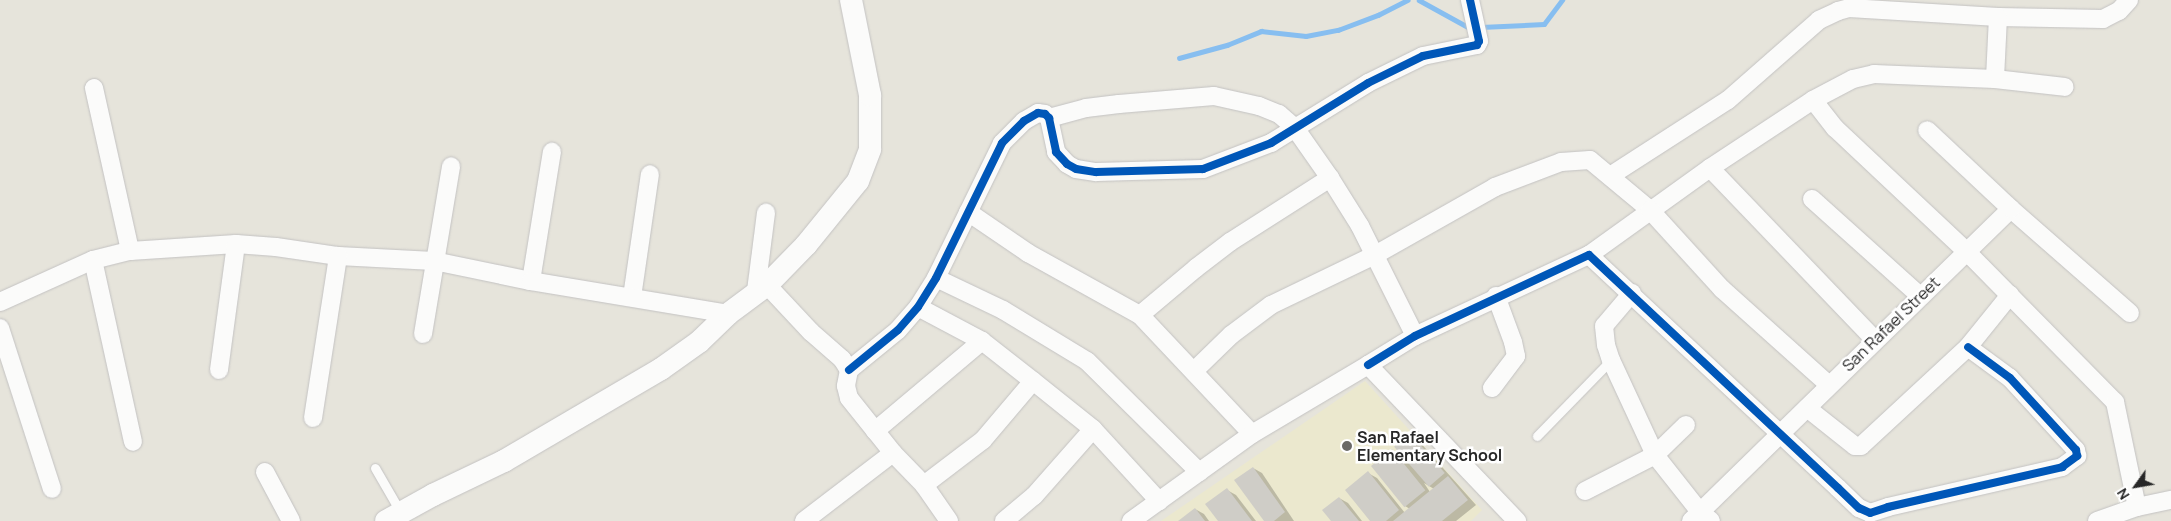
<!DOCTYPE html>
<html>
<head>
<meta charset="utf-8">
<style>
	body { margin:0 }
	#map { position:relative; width:2171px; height:521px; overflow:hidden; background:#e6e4db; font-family:Manrope,sans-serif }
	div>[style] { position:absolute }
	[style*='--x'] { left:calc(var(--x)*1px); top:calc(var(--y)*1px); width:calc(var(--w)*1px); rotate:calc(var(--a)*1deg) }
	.education>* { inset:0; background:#ebe8ce }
	.shadow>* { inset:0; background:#0003 }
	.stream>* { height:4.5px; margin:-2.25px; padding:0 2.25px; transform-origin:2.25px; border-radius:2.25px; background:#87bef0 }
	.building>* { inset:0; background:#cfcdc7; transform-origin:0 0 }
	.roads { filter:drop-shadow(0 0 1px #c3c2c2) drop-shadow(0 0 1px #c3c2c2) }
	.service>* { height:9px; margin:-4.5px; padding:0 4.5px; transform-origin:4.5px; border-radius:4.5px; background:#fbfbfa }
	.minor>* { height:18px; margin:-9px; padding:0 9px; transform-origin:9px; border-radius:9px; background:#fbfbfa }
	.tertiary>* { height:22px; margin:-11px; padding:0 11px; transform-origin:11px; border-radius:11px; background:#fbfbfa }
	.cycleway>* { height:8px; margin:-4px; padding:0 4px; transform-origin:4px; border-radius:4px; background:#0057b8 }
	.dots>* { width:14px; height:14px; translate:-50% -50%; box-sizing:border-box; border:2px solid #fff; border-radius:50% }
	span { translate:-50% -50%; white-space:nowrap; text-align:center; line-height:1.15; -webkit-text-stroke:5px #fff; paint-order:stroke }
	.street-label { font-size:16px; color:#272727 }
	.poi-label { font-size:16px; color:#272727; font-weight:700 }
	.left { translate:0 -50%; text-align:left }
	.north { position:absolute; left:2111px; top:461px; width:50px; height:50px; -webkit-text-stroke:4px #fff; paint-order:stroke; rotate:238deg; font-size:14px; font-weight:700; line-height:20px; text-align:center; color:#272727 }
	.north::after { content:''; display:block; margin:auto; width:18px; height:22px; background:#272727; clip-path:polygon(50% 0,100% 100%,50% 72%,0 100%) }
</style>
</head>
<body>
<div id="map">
	<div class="education">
		<i style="clip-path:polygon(1365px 381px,1482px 510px,1471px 521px,1161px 521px)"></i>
	</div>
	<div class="shadow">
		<i style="clip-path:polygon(evenodd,1410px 435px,1418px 440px,1476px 505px,1456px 521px,1371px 521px,1368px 473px,1377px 478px,1405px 513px,1410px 509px,1405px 506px,1392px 450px,1403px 457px,1410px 435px,1424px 483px,1434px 489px,1430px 492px,1424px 483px)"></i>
		<i style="clip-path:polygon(1253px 468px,1262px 473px,1294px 521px,1266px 521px)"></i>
		<i style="clip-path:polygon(1227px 490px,1236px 495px,1256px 521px,1220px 521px)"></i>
		<i style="clip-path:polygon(1339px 498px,1348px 503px,1362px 521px,1332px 521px)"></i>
		<i style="clip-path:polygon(1195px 509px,1204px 514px,1209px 521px,1180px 521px)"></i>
	</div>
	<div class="stream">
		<i style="--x:1419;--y:0;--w:56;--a:28.9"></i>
		<i style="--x:1468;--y:27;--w:5;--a:0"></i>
		<i style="--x:1481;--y:27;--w:63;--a:-2.7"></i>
		<i style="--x:1544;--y:24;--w:30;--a:-53"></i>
		<i style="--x:1179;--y:58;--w:50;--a:-15.2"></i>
		<i style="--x:1227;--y:45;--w:37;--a:-22"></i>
		<i style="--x:1261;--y:31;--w:45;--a:6.3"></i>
		<i style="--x:1306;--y:36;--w:33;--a:-11"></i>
		<i style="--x:1338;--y:30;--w:43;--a:-20.6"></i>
		<i style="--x:1378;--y:15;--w:33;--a:-27"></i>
	</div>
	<div class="building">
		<i style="left:1410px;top:433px;width:53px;height:21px;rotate:49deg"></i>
		<i style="left:1392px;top:449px;width:53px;height:27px;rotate:51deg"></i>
		<i style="clip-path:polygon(1253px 467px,1285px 512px,1274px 521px,1264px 521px,1234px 480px)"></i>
		<i style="clip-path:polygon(1368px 471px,1399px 510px,1386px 521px,1370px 521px,1345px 490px)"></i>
		<i style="clip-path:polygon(1448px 476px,1468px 500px,1442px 521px,1393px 521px)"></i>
		<i style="clip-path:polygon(1227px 488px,1252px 521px,1218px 521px,1205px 504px)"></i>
		<i style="clip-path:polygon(1339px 497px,1359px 521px,1331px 521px,1322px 510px)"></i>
		<i style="clip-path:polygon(1195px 508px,1205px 521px,1178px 521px)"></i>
	</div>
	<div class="roads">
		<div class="service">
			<i style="--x:1537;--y:436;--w:106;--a:-45.8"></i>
			<i style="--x:375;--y:468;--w:52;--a:60"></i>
		</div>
		<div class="minor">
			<i style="--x:1998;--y:17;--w:105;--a:1.1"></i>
			<i style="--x:2103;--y:19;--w:18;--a:-27"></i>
			<i style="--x:2119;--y:11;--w:15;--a:-48"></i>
			<i style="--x:94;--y:88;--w:167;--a:77.5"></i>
			<i style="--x:1813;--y:100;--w:36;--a:52"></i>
			<i style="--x:1835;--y:128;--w:181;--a:43.2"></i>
			<i style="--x:1967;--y:252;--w:211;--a:45.4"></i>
			<i style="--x:2115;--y:402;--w:107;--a:78.2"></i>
			<i style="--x:1049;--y:118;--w:38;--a:-15"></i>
			<i style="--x:1086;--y:108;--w:33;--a:-7"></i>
			<i style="--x:1119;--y:104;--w:95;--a:-4.8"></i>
			<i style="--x:1214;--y:96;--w:46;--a:12.5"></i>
			<i style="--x:1259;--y:106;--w:22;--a:22"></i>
			<i style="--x:1279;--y:114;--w:21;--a:41"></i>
			<i style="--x:1295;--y:128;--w:61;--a:55"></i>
			<i style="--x:1330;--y:178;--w:57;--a:58"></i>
			<i style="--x:1360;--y:226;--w:123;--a:63.4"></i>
			<i style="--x:1710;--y:168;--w:238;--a:46.2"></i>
			<i style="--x:1610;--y:176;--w:140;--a:-32.8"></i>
			<i style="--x:1728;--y:100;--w:121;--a:-41.3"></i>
			<i style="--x:1819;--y:20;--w:21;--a:-25"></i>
			<i style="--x:1838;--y:11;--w:11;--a:-15"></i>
			<i style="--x:1849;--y:8;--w:149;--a:3.5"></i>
			<i style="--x:1998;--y:17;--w:62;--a:92.8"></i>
			<i style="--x:1812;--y:199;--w:145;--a:41.9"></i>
			<i style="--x:2011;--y:209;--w:158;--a:41.2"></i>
			<i style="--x:968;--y:212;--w:73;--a:34.3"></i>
			<i style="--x:1028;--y:253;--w:128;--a:29"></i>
			<i style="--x:1140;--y:315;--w:163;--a:46.7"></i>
			<i style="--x:1589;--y:255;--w:149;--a:-35.7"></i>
			<i style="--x:1710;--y:168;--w:123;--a:-33.4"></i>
			<i style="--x:1813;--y:100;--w:45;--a:-27.7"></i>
			<i style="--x:1853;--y:79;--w:22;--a:-13"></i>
			<i style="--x:1874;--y:74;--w:121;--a:2.4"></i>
			<i style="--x:1995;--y:79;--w:70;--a:6.5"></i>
			<i style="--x:93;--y:260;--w:186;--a:77.6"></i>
			<i style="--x:936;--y:278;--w:74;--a:25.5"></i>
			<i style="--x:1003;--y:310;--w:98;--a:31.3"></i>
			<i style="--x:1087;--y:361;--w:158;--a:44.7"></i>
			<i style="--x:531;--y:281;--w:131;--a:-80.8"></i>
			<i style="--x:767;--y:285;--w:64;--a:46.9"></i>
			<i style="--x:811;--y:332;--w:41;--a:41.1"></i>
			<i style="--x:842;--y:359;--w:13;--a:58"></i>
			<i style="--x:849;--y:370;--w:16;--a:101"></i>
			<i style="--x:846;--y:386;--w:12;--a:76"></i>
			<i style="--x:849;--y:398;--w:70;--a:51.3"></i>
			<i style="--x:893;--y:453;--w:45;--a:45.9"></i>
			<i style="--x:924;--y:485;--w:44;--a:55.2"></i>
			<i style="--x:756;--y:291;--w:79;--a:-82.7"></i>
			<i style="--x:1632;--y:293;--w:43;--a:130.3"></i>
			<i style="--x:1604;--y:326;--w:19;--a:84"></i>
			<i style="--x:1606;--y:345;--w:16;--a:72"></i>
			<i style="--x:1611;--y:360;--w:105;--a:65.1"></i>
			<i style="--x:1655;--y:455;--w:73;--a:51.7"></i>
			<i style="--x:1700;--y:512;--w:14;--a:39"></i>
			<i style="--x:632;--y:297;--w:124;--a:-81.7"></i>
			<i style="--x:0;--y:302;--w:102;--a:-24.3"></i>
			<i style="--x:93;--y:260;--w:38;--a:-14"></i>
			<i style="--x:130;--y:251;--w:106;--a:-3.8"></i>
			<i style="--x:236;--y:244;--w:40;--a:4.3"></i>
			<i style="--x:276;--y:247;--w:63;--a:8.3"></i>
			<i style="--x:338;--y:256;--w:96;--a:3"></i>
			<i style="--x:434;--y:261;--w:99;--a:11.7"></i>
			<i style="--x:531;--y:281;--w:200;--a:9.5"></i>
			<i style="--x:918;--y:307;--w:72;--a:28"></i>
			<i style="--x:982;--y:341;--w:65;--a:38.1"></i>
			<i style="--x:1140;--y:315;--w:73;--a:-40"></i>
			<i style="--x:1196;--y:268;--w:43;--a:-37.4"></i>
			<i style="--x:1230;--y:242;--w:119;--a:-32.6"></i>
			<i style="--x:0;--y:328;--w:169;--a:72.1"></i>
			<i style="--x:423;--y:334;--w:170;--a:-80.5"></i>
			<i style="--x:1368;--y:365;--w:55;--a:-31.7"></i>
			<i style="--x:1415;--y:336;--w:192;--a:-25"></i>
			<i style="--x:1589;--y:255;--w:341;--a:43.1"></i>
			<i style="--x:1838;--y:488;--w:29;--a:44"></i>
			<i style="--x:1859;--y:508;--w:12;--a:24"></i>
			<i style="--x:1870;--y:513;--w:19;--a:-18"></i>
			<i style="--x:1888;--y:507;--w:179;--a:-12.9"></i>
			<i style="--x:2062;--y:467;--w:19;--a:-36"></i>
			<i style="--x:2077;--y:456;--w:6;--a:-99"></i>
			<i style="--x:2076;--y:450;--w:98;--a:-132.5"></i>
			<i style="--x:2010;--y:378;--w:52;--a:-143.6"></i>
			<i style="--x:219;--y:370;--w:127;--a:-82.3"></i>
			<i style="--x:849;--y:370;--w:63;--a:-39.2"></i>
			<i style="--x:898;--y:330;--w:30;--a:-49"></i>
			<i style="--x:918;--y:307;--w:34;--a:-58"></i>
			<i style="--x:936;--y:278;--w:150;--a:-63.9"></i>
			<i style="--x:1002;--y:143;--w:31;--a:-45"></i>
			<i style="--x:1024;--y:121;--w:16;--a:-30"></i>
			<i style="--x:1038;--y:113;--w:7;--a:8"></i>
			<i style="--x:1045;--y:114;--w:6;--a:45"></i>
			<i style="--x:1049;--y:118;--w:35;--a:78"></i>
			<i style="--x:1056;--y:152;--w:16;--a:47"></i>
			<i style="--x:1067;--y:164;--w:10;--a:29"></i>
			<i style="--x:1076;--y:169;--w:20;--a:9"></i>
			<i style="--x:1096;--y:172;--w:107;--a:-1.6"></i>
			<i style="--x:1203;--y:169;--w:73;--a:-20.9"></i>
			<i style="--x:1271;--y:143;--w:114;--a:-31.7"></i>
			<i style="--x:1368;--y:83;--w:61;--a:-26.1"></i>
			<i style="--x:1423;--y:56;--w:55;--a:-11.5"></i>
			<i style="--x:1477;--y:45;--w:4;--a:-63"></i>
			<i style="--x:1479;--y:41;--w:42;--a:-102.4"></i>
			<i style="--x:1194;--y:371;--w:52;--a:-44.2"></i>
			<i style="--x:1231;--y:335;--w:50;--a:-36.9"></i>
			<i style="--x:1271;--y:305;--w:115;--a:-25.7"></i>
			<i style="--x:1375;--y:255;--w:138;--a:-29.5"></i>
			<i style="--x:1495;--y:187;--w:71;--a:-20.7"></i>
			<i style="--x:1561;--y:162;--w:29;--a:-4"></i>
			<i style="--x:1590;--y:160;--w:78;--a:39.8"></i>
			<i style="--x:1650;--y:210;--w:107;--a:47.7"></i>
			<i style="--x:1722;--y:289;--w:144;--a:41.9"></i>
			<i style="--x:1492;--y:388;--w:40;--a:-53"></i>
			<i style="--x:1516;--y:356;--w:14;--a:-102"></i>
			<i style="--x:1513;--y:342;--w:49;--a:-110.3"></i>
			<i style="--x:1807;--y:408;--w:61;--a:38.4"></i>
			<i style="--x:1855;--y:446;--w:6;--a:0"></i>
			<i style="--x:1861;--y:446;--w:146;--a:-42.8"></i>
			<i style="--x:1968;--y:347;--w:67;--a:-51.1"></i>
			<i style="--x:313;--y:418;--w:164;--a:-81.2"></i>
			<i style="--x:875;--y:431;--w:140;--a:-40.1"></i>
			<i style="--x:265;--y:472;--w:55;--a:62"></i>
			<i style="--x:924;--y:485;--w:74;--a:-37.3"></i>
			<i style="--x:983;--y:440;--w:77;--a:-49.7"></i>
			<i style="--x:1033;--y:381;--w:77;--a:38.7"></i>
			<i style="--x:1093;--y:429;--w:98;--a:47.5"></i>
			<i style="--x:1585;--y:491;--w:79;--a:-27.2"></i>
			<i style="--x:1655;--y:455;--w:43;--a:-44.1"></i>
			<i style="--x:804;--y:521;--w:112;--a:-37.4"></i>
			<i style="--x:1004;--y:521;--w:39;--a:-40"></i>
			<i style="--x:1034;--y:496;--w:89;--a:-48.6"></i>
			<i style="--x:1131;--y:521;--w:149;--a:-35.7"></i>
			<i style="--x:1252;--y:434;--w:135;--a:-30.7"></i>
			<i style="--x:1368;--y:365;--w:216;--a:46.3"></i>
			<i style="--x:1691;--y:521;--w:447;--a:-44.3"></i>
			<i style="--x:2011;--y:209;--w:115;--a:-136.8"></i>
			<i style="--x:2097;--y:521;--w:42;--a:-19.3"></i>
			<i style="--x:2137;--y:507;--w:35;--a:-12"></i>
		</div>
		<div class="tertiary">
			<i style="--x:386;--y:521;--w:54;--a:-29"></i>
			<i style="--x:433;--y:495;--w:79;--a:-25.6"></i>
			<i style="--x:504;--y:461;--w:182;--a:-30.4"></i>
			<i style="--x:661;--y:369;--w:47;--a:-35.4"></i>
			<i style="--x:699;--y:342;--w:40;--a:-44"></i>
			<i style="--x:728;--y:314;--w:49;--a:-36.6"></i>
			<i style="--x:767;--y:285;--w:56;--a:-45.7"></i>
			<i style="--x:806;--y:245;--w:82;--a:-50.9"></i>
			<i style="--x:858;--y:181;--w:34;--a:-69"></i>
			<i style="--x:870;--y:149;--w:54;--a:-90"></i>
			<i style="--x:870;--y:95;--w:97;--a:-101.3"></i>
		</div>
	</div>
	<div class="cycleway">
		<i style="--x:1368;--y:365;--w:55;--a:-31.7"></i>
		<i style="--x:1415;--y:336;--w:192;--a:-25"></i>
		<i style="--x:1589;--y:255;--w:341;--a:43.1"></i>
		<i style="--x:1838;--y:488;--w:29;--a:44"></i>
		<i style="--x:1859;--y:508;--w:12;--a:24"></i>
		<i style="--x:1870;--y:513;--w:19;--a:-18"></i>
		<i style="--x:1888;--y:507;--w:179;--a:-12.9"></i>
		<i style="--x:2062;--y:467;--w:19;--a:-36"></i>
		<i style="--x:2077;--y:456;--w:6;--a:-99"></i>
		<i style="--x:2076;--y:450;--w:98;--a:-132.5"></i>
		<i style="--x:2010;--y:378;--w:52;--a:-143.6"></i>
		<i style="--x:849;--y:370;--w:63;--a:-39.2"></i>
		<i style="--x:898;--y:330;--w:30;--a:-49"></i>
		<i style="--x:918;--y:307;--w:34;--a:-58"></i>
		<i style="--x:936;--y:278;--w:150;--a:-63.9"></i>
		<i style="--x:1002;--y:143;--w:31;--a:-45"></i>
		<i style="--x:1024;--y:121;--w:16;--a:-30"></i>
		<i style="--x:1038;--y:113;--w:7;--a:8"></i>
		<i style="--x:1045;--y:114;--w:6;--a:45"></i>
		<i style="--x:1049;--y:118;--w:35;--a:78"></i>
		<i style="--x:1056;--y:152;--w:16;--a:47"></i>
		<i style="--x:1067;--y:164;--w:10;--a:29"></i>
		<i style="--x:1076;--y:169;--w:20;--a:9"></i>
		<i style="--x:1096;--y:172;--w:107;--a:-1.6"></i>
		<i style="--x:1203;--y:169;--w:73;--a:-20.9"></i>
		<i style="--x:1271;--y:143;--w:114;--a:-31.7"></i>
		<i style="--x:1368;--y:83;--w:61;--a:-26.1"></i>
		<i style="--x:1423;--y:56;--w:55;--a:-11.5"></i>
		<i style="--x:1477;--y:45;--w:4;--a:-63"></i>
		<i style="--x:1479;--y:41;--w:42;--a:-102.4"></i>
	</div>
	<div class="dots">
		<i style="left:1347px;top:446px;background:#6a6966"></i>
	</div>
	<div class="street-label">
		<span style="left:1891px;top:324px;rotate:-44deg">San Rafael Street</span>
	</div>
	<div class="poi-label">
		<span class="left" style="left:1357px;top:446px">San Rafael<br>Elementary School</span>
	</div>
	<div class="north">N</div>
</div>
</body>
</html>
